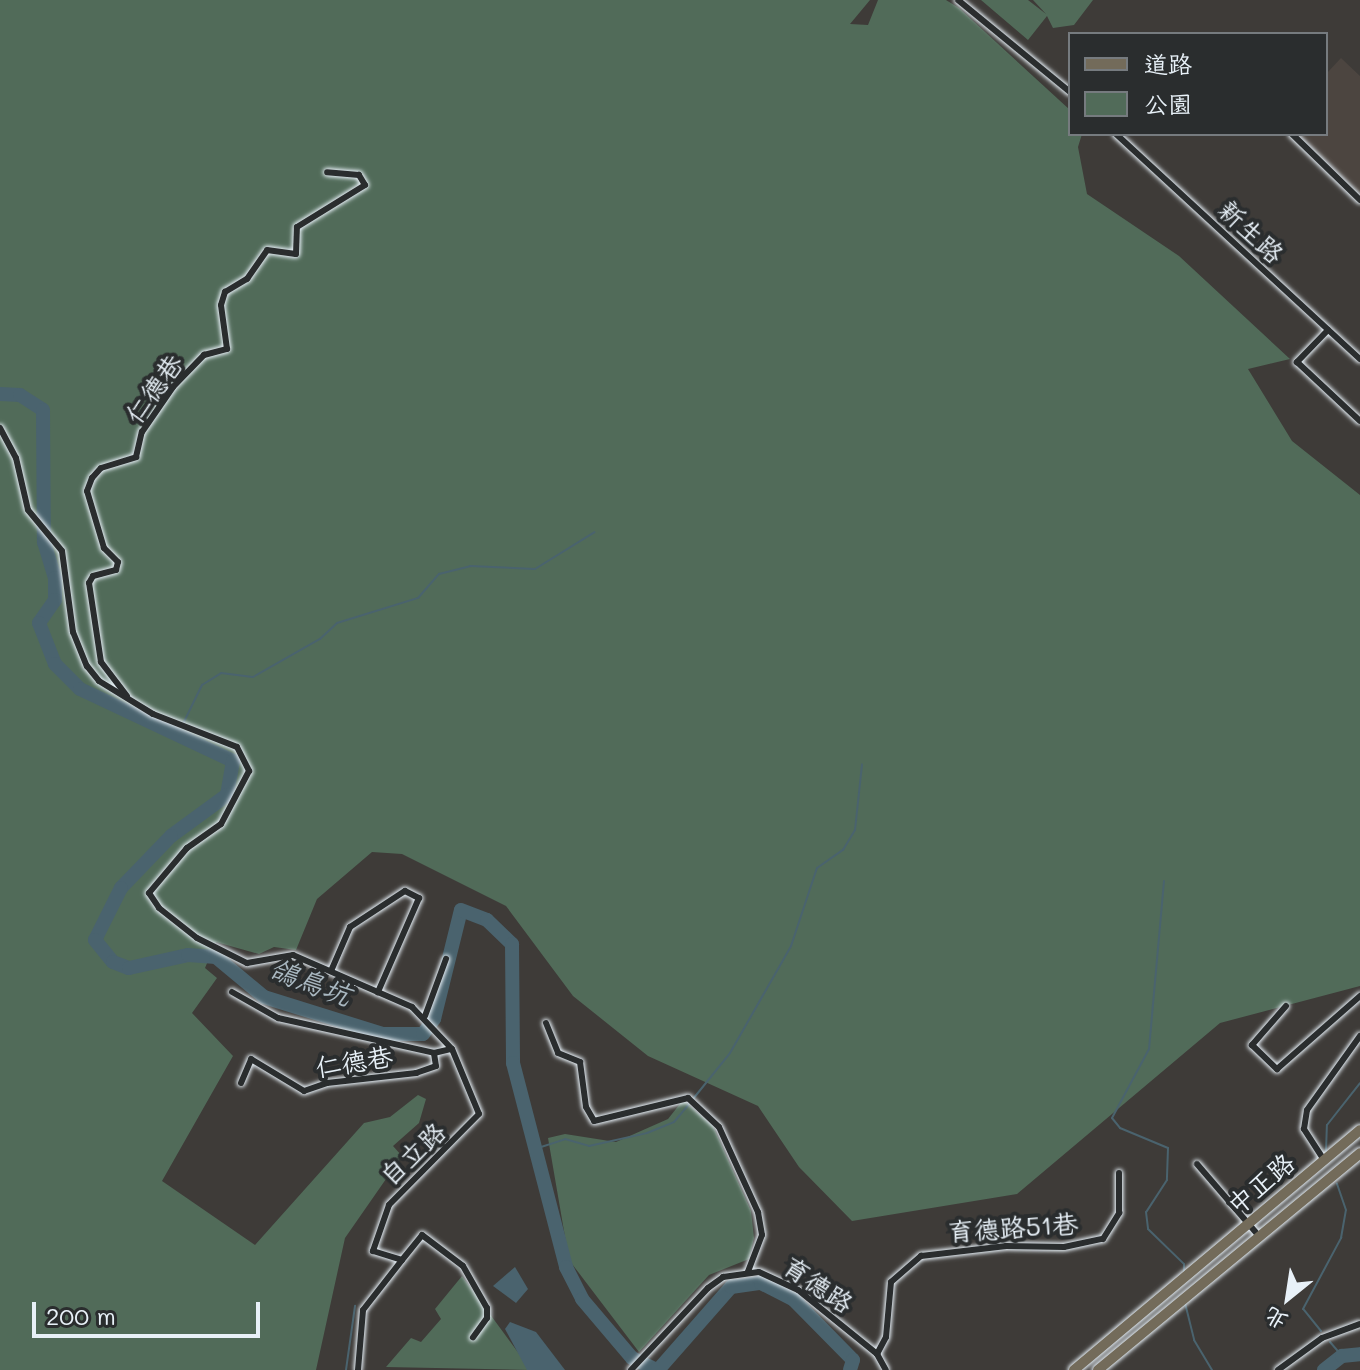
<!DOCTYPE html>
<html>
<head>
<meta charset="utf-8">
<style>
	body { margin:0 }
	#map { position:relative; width:1360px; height:1370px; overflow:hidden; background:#3e3b38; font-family:Mali,"LXGW WenKai TC",sans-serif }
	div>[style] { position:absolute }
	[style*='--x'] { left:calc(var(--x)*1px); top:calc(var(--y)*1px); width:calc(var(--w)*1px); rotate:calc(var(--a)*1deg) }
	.built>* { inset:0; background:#4c4540 }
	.green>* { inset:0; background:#516b59 }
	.water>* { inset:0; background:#4a636e }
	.stream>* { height:2px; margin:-1px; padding:0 1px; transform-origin:1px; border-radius:1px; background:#4a636e }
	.river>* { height:14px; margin:-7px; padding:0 7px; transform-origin:7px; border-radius:7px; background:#4a636e }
	.roads { filter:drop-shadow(0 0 2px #e8f1f8) drop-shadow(0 0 2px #e8f1f8) }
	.street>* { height:6px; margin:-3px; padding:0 3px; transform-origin:3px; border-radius:3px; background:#2a2d2e }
	.primary>* { height:10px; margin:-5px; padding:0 5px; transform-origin:5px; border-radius:5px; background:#736b5a }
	span { translate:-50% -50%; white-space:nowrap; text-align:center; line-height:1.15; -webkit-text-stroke:8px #2a2d2e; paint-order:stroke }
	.street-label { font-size:26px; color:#e8f1f8 }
	.water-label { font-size:28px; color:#a9b8c1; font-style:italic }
	.legend { position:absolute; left:1068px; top:32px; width:260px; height:104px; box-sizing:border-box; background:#2a2d2e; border:2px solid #767b7f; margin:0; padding:10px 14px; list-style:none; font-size:24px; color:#e8f1f8 }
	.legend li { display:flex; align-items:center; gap:16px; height:40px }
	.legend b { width:40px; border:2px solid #767b7f }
	.north { position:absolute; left:1248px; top:1258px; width:80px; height:80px; -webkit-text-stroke:6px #2a2d2e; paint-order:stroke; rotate:210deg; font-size:22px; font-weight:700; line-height:32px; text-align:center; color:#e8f1f8 }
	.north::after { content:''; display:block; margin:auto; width:28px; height:36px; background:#e8f1f8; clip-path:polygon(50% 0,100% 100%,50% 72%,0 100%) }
	.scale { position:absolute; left:32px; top:1302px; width:228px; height:36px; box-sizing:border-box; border:4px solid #e8f1f8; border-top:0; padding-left:10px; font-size:24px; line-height:28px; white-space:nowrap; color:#e8f1f8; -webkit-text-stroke:6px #2a2d2e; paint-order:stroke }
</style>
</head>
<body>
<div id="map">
	<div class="built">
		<i style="clip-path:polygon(1341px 58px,1360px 76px,1360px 194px,1298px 134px,1326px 134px,1326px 74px)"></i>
	</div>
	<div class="green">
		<i style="clip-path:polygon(0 0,870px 0,850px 24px,868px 25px,878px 0,946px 0,959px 8px,1070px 110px,1070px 134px,1082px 134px,1078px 147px,1087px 194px,1179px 256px,1290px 359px,1248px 369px,1292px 441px,1360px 495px,1360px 986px,1220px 1023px,1017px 1194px,852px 1221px,799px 1167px,758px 1106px,648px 1056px,573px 996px,506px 906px,402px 854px,372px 852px,317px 899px,296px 950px,274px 947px,259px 954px,216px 942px,205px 968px,217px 978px,192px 1013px,233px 1056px,162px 1181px,255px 1245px,364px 1123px,390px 1117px,418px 1095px,426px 1099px,419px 1123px,393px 1146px,402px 1156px,345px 1238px,316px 1370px,0 1370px)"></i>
		<i style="clip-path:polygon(981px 0,1028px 0,1046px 14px,1033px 0,1093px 0,1074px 25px,1053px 28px,1047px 16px,1028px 40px)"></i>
		<i style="clip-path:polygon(683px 1100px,713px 1126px,751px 1211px,754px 1238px,749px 1259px,709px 1275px,639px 1352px,569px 1260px,548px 1138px,565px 1134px,616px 1142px,668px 1119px)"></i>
		<i style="clip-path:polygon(462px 1276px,531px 1370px,386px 1367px,411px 1338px,421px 1342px,441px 1319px,435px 1309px)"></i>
	</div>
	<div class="water">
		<i style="clip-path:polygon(515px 1267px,528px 1289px,516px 1303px,493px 1286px)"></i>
		<i style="clip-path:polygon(510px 1322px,536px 1332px,565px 1370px,527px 1370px,505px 1329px)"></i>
	</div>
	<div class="stream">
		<i style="--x:177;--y:736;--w:57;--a:-63.9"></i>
		<i style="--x:202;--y:685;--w:22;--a:-32"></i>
		<i style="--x:221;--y:673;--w:32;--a:7"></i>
		<i style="--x:253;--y:677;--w:77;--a:-29.6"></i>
		<i style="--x:320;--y:639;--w:23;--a:-43"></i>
		<i style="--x:337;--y:623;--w:85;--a:-17.2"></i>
		<i style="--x:418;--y:598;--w:32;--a:-49"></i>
		<i style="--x:439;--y:574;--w:32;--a:-14"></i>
		<i style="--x:470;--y:566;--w:65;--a:2.6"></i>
		<i style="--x:535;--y:569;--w:70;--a:-31.7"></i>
		<i style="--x:1164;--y:881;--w:169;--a:95.1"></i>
		<i style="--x:1149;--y:1049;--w:78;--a:118.2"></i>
		<i style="--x:1112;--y:1118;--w:13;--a:51"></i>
		<i style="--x:1120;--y:1128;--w:52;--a:22.6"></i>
		<i style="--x:1168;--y:1148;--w:32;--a:92"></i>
		<i style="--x:1167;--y:1180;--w:38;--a:123"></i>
		<i style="--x:1146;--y:1212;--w:17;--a:83"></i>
		<i style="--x:1148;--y:1229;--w:50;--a:44.2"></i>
		<i style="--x:1184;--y:1264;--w:9;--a:90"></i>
		<i style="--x:693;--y:1099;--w:59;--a:-51.2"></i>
		<i style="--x:730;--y:1053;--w:123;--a:-60.3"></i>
		<i style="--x:791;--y:946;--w:82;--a:-71.6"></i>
		<i style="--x:817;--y:868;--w:32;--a:-35"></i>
		<i style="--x:843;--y:850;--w:23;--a:-59"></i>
		<i style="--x:855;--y:830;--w:66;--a:-83.9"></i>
		<i style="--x:538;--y:1148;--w:28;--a:-18"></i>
		<i style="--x:565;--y:1139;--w:25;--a:16"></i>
		<i style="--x:589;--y:1146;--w:59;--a:-12.6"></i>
		<i style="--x:647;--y:1133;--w:29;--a:-22"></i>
		<i style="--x:674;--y:1122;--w:23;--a:-50"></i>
		<i style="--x:1326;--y:1151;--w:26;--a:-88"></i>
		<i style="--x:1327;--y:1125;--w:53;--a:-51.8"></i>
		<i style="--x:1185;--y:1303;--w:38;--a:76"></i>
		<i style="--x:1194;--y:1340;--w:35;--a:59"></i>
		<i style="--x:1321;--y:1331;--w:28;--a:-129"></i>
		<i style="--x:1303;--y:1309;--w:81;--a:-61.8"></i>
		<i style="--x:1341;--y:1238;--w:28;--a:-80"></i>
		<i style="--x:1346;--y:1210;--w:28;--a:-109"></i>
		<i style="--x:1330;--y:1342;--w:18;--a:49"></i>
		<i style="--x:346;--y:1370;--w:65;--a:-82"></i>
	</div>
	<div class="river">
		<i style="--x:0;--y:394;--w:20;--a:3"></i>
		<i style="--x:20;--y:395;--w:27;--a:33"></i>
		<i style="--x:43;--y:410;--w:132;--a:89.6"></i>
		<i style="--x:44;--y:542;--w:38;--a:73"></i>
		<i style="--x:55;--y:578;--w:22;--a:90"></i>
		<i style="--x:55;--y:600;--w:28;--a:125"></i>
		<i style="--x:39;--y:623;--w:44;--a:68.7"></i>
		<i style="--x:55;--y:664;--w:35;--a:45"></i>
		<i style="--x:80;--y:689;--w:169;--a:25.2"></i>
		<i style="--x:233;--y:761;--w:35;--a:100"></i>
		<i style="--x:227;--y:795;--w:69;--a:143.8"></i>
		<i style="--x:171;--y:836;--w:72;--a:133.9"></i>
		<i style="--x:121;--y:888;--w:58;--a:116.6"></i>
		<i style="--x:95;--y:940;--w:28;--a:51"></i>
		<i style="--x:113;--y:962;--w:17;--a:21"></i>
		<i style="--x:129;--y:968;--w:60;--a:-12.4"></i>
		<i style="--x:188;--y:955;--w:28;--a:4"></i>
		<i style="--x:216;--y:957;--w:62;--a:39.8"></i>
		<i style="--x:264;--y:997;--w:125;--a:17.3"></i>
		<i style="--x:383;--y:1034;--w:40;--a:0"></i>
		<i style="--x:423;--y:1034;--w:19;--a:-54"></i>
		<i style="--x:434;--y:1019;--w:112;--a:-76.1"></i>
		<i style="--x:461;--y:910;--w:28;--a:21"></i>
		<i style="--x:487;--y:920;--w:35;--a:44"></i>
		<i style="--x:512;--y:944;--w:119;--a:89.5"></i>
		<i style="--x:513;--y:1063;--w:211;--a:75.4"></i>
		<i style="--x:566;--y:1267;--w:36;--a:63"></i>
		<i style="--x:582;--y:1299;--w:77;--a:49.7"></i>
		<i style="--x:632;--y:1358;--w:28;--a:26"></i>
		<i style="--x:658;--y:1370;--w:111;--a:-48.7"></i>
		<i style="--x:731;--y:1287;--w:30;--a:-8"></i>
		<i style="--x:761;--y:1283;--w:37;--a:27"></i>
		<i style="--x:794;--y:1300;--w:84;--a:45.5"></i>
		<i style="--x:853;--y:1360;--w:10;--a:107"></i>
		<i style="--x:1324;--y:1370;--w:23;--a:-38"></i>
		<i style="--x:1342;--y:1356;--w:18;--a:-6"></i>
	</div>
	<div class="roads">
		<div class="street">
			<i style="--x:958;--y:0;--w:145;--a:39.4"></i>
			<i style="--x:1116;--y:134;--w:332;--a:42.7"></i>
			<i style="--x:1292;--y:134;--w:95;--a:44.1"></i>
			<i style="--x:1328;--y:330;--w:45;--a:134.1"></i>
			<i style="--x:1297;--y:362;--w:86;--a:43.1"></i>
			<i style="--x:0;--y:428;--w:34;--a:62"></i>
			<i style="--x:16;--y:458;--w:53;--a:77"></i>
			<i style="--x:28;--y:510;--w:53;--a:50.3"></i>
			<i style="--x:62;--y:551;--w:82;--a:82.3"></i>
			<i style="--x:73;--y:632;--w:37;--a:68"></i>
			<i style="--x:87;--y:666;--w:19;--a:51"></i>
			<i style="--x:99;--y:681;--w:63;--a:31.4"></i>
			<i style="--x:153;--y:714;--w:90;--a:21.4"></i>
			<i style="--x:237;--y:747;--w:27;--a:63"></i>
			<i style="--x:249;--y:771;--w:60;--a:117.8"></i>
			<i style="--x:221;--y:824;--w:42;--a:144.8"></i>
			<i style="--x:187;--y:848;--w:59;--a:130.2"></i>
			<i style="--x:149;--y:893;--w:18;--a:56"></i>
			<i style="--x:159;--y:908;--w:48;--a:38.3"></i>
			<i style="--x:197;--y:938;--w:56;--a:26.6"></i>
			<i style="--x:247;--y:963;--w:47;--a:-9.9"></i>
			<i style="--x:293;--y:955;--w:130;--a:23.6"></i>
			<i style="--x:412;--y:1007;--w:58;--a:46.4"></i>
			<i style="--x:452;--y:1049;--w:70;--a:67.4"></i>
			<i style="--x:479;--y:1114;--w:128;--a:134.7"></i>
			<i style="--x:389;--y:1205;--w:49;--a:109.2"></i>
			<i style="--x:373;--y:1251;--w:30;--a:17"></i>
			<i style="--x:402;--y:1260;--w:32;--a:-51"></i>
			<i style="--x:422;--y:1235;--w:51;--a:37.1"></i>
			<i style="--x:463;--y:1266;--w:48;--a:60.3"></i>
			<i style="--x:487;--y:1308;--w:10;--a:90"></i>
			<i style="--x:487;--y:1318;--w:24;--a:126"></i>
			<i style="--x:127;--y:696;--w:43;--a:-127.4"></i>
			<i style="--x:101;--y:662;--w:80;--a:-98.6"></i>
			<i style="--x:89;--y:583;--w:8;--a:-60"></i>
			<i style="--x:93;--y:576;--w:24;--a:-15"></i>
			<i style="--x:116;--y:570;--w:8;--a:-76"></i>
			<i style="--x:118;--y:562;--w:20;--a:-135"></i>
			<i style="--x:104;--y:548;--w:59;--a:-106.6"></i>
			<i style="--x:87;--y:491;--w:14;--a:-69"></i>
			<i style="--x:92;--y:478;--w:13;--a:-48"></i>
			<i style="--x:101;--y:468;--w:37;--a:-17"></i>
			<i style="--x:136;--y:457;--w:26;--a:-77"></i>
			<i style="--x:142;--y:432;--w:55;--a:-55.4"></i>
			<i style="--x:173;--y:387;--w:45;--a:-45.9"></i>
			<i style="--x:204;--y:355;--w:24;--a:-15"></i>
			<i style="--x:227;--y:349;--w:44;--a:-97.8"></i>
			<i style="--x:221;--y:305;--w:14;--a:-73"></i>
			<i style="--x:225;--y:292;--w:26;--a:-31"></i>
			<i style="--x:247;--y:279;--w:35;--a:-55"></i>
			<i style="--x:267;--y:250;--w:29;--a:8"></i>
			<i style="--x:296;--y:254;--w:27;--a:-88"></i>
			<i style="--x:297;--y:227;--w:80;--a:-31.7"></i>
			<i style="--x:365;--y:185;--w:12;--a:-121"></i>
			<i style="--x:359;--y:175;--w:32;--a:-175"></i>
			<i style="--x:331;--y:971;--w:48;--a:-66.6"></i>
			<i style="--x:350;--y:927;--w:66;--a:-33.2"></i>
			<i style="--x:405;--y:891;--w:16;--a:27"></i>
			<i style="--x:419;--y:898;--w:103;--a:113.6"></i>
			<i style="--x:232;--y:992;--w:53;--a:29.5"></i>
			<i style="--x:278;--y:1018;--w:160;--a:12.6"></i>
			<i style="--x:1286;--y:1006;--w:52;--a:131.1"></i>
			<i style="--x:1252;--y:1045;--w:35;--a:44"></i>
			<i style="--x:1277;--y:1069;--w:111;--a:-41.3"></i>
			<i style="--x:425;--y:1016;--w:61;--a:-69.8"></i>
			<i style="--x:546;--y:1023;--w:32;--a:68"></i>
			<i style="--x:558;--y:1053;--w:24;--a:22"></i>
			<i style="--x:580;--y:1062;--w:45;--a:82.4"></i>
			<i style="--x:586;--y:1107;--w:16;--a:60"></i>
			<i style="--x:594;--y:1121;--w:97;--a:-13.7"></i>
			<i style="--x:688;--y:1098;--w:42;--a:43.1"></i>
			<i style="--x:719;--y:1127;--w:94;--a:65.4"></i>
			<i style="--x:758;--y:1212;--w:23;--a:80"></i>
			<i style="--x:762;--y:1235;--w:40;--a:111"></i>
			<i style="--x:241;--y:1083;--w:26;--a:-67"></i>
			<i style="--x:251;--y:1059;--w:62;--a:31.1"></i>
			<i style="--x:304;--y:1091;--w:24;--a:-19"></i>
			<i style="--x:327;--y:1083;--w:90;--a:-6.4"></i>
			<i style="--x:416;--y:1073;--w:21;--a:-19"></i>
			<i style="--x:436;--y:1066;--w:13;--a:-99"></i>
			<i style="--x:434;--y:1053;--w:18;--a:-13"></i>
			<i style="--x:1324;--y:1160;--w:37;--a:-123"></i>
			<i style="--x:1304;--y:1129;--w:19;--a:-81"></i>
			<i style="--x:1307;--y:1110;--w:91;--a:-54.4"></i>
			<i style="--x:1197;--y:1164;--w:95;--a:49.3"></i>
			<i style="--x:877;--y:1354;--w:19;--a:-62"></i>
			<i style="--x:886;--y:1337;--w:55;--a:-84.8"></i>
			<i style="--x:891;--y:1282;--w:40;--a:-41"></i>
			<i style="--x:921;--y:1256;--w:86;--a:-6.7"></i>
			<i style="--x:1006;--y:1246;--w:58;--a:1"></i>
			<i style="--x:1064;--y:1247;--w:40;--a:-12"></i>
			<i style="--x:1103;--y:1239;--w:31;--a:-58"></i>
			<i style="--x:1119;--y:1213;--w:40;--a:-90"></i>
			<i style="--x:358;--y:1370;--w:60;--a:-85.2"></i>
			<i style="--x:363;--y:1310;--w:63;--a:-52"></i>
			<i style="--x:631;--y:1370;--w:112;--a:-46.8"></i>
			<i style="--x:708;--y:1288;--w:19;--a:-36"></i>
			<i style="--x:723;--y:1277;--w:36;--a:-8"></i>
			<i style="--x:759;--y:1272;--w:43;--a:24.8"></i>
			<i style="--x:798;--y:1290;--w:102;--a:39"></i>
			<i style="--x:877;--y:1354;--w:18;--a:61"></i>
			<i style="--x:1278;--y:1370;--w:54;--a:-36"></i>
			<i style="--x:1322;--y:1338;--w:40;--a:-20.2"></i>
		</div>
		<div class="primary">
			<i style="--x:1074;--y:1370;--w:373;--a:-40"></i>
			<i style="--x:1098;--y:1370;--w:340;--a:-39.6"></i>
		</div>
	</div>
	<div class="street-label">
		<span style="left:1251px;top:232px;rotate:43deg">新生路</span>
		<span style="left:154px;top:389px;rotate:-54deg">仁德巷</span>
		<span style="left:354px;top:1062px;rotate:-9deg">仁德巷</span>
		<span style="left:413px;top:1154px;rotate:-43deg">自立路</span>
		<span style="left:1261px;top:1184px;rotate:-40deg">中正路</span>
		<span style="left:1013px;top:1228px;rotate:-4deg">育德路51巷</span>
		<span style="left:818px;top:1285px;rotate:34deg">育德路</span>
	</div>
	<div class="water-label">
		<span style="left:311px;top:981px;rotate:21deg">鴿鳥坑</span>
	</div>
	<ul class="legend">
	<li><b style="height:10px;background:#736b5a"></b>道路</li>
	<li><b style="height:22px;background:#516b59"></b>公園</li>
	</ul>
	<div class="north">北</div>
	<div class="scale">200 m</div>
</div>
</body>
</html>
